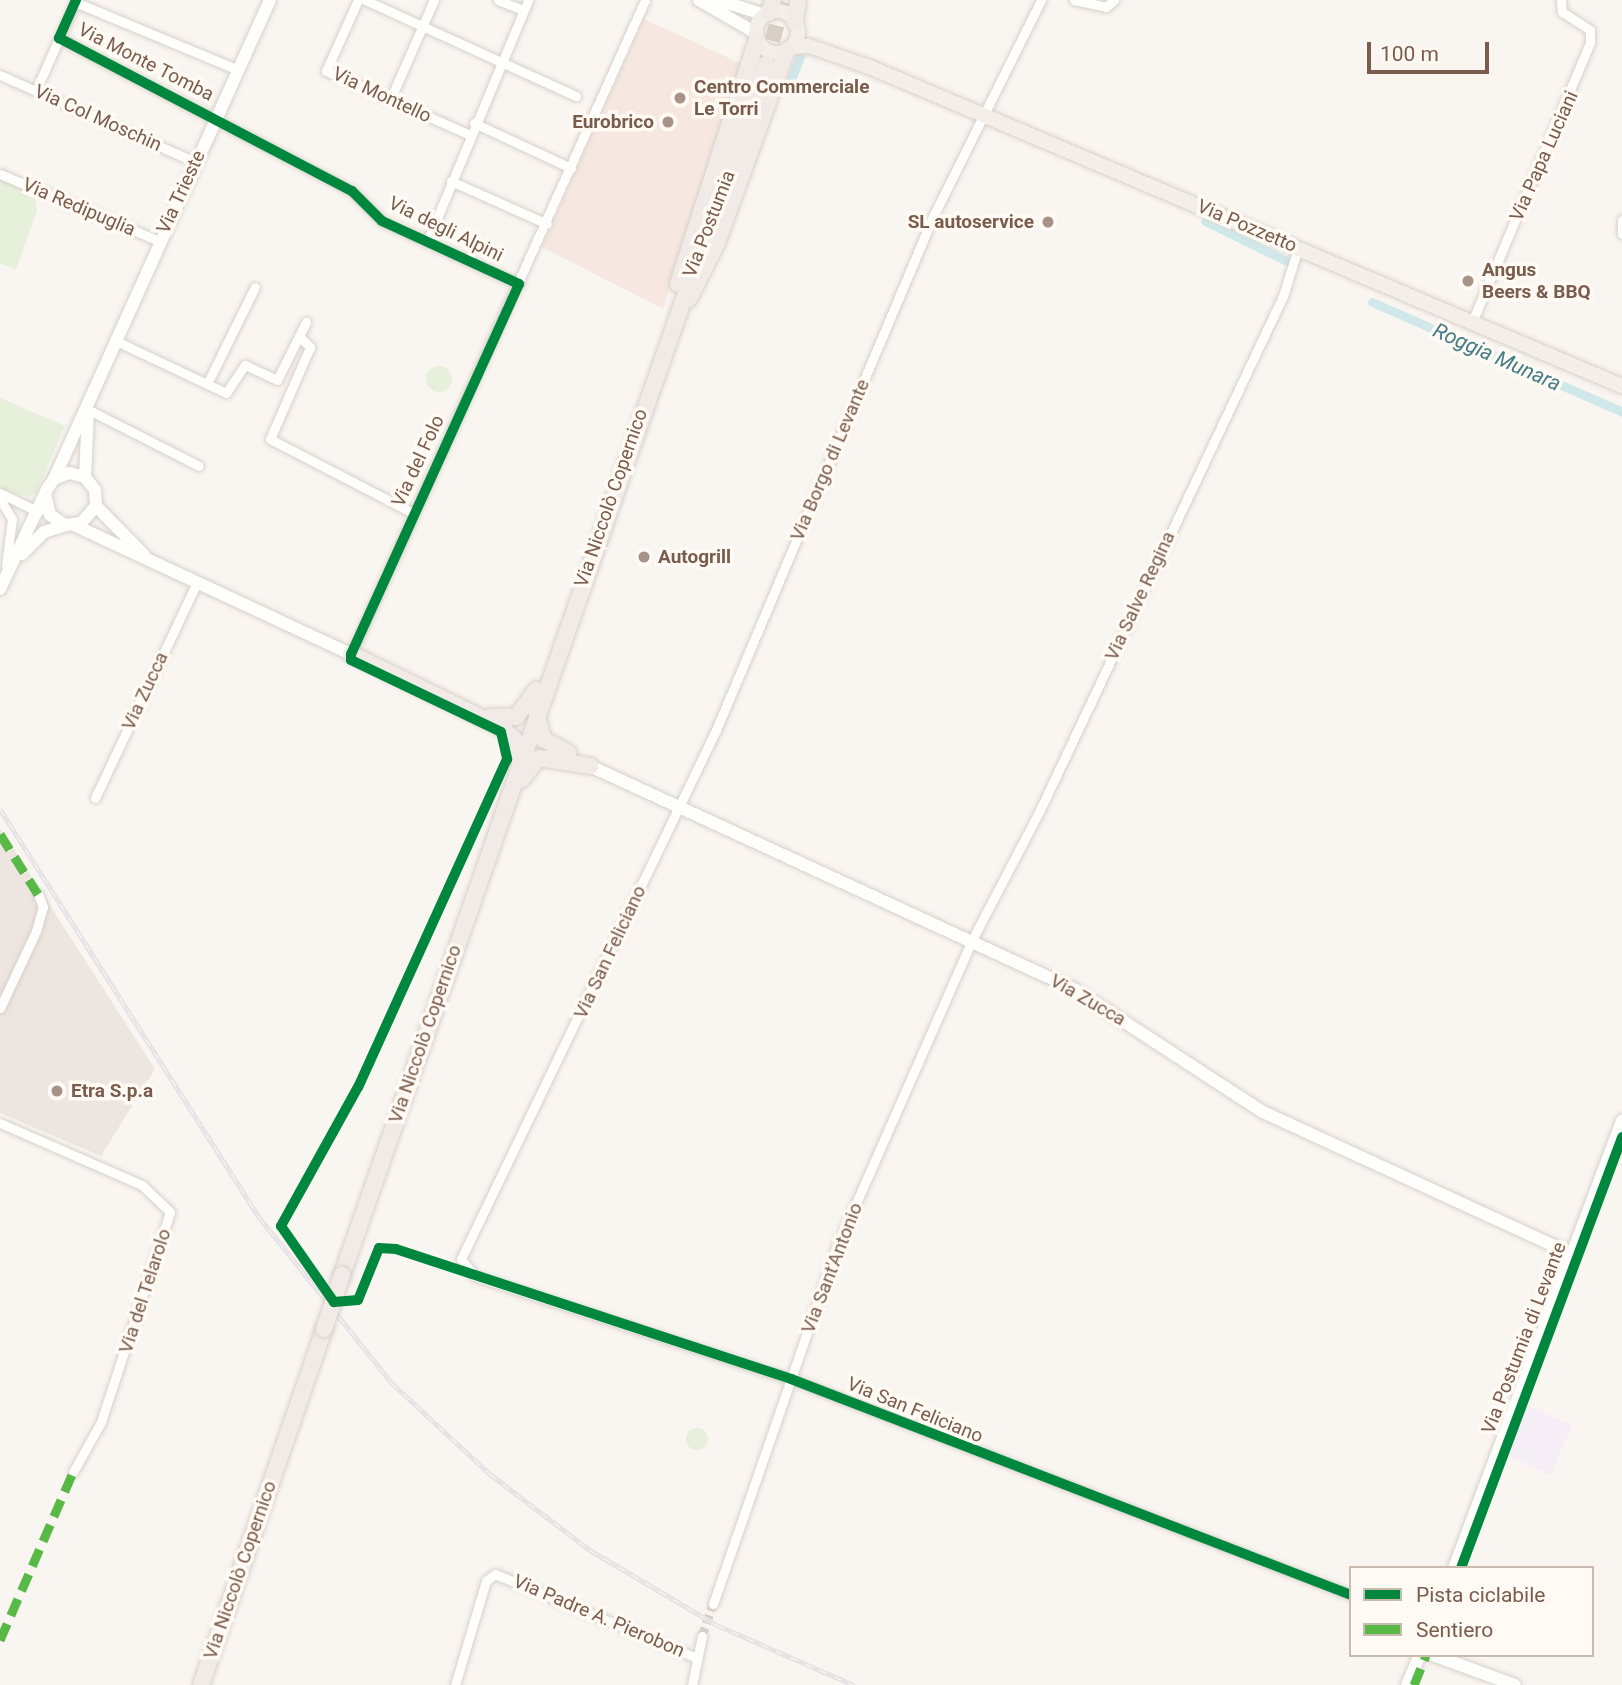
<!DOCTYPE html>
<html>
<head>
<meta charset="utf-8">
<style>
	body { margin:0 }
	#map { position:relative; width:1622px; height:1685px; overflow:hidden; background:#f9f5f0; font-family:Roboto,sans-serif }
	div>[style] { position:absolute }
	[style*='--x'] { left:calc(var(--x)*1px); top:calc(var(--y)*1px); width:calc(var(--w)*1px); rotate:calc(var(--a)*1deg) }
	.commercial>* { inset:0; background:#f6e8e1 }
	.industrial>* { inset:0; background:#ede5e0 }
	.education>* { inset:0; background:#f6eef6; transform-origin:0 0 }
	.green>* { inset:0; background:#e7f0db }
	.round { border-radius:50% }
	.canal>* { height:9px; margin:-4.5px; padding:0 4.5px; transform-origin:4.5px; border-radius:4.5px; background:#d0e8ea }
	.street-tunnel>* { height:9px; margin-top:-4.5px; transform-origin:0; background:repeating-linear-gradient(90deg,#d9cfc7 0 9px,transparent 0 13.5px) }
	.highway-tunnel>* { height:16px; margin-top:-8px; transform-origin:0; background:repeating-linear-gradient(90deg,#d9cfc7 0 16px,transparent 0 24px) }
	.roads { filter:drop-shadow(0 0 2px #d7d1cb) drop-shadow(0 0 2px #d7d1cb) }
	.street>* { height:9px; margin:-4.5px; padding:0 4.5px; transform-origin:4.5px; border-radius:4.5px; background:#fefefd }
	.secondary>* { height:12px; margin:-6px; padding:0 6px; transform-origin:6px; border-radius:6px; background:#fefefd }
	.primary>* { height:14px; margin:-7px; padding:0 7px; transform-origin:7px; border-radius:7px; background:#f3eee8 }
	.primary>.ring { margin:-7px; padding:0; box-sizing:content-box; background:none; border:14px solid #f3eee8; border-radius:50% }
	.highway>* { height:16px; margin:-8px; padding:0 8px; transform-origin:8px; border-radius:8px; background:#f2eae7 }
	.rail>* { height:5px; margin-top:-2.5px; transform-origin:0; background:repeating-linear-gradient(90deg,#fffaf3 0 8px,#e6e3e7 0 16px); box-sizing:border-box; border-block:2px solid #e6e3e7 }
	.bridges { filter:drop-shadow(0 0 2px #dad1cc) drop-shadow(0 0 2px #dad1cc) }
	.highway-bridge>* { height:16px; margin:-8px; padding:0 8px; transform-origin:8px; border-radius:8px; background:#f2eae7 }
	.quiet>* { height:9px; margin-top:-4.5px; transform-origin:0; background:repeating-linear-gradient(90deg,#58b947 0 18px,transparent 0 27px) }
	.cycleway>* { height:10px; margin:-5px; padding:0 5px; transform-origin:5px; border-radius:5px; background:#00873e }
	.dots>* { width:19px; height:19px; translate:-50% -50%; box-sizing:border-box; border:4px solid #fffaf3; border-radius:50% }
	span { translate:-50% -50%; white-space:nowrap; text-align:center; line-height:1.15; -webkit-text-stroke:7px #fffaf3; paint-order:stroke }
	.street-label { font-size:19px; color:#7a5c4d }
	.poi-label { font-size:19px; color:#7a5c4d; font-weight:700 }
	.left { translate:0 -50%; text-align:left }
	.right { translate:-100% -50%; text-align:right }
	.water-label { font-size:21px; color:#437c86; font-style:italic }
	.legend { position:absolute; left:1349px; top:1566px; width:245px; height:91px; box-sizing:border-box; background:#fffaf3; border:2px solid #cabbb1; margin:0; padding:9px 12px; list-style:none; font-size:21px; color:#7a5c4d }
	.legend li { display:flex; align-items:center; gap:14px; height:35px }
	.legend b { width:35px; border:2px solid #cabbb1 }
	.scale { position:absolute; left:1367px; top:42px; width:122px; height:32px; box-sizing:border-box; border:4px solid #7a5c4d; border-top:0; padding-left:9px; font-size:21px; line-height:24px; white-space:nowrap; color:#7a5c4d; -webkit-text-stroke:5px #fffaf3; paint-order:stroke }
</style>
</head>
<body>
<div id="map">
	<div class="commercial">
		<i style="clip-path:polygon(644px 19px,742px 64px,663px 309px,542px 247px)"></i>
	</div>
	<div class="industrial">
		<i style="clip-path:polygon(0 828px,155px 1069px,101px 1156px,0 1113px)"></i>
	</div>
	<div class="education">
		<i style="left:1525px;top:1405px;width:51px;height:54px;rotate:23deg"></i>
	</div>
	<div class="green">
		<i style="clip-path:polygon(0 179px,35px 195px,37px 211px,16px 269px,0 263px)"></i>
		<i class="round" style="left:426px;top:366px;width:26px;height:26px"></i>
		<i style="clip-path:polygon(0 398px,65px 426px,36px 493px,28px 497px,0 488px)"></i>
		<i class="round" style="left:686px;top:1428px;width:22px;height:22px"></i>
	</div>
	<div class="canal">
		<i style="--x:791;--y:80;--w:28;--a:-69"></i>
		<i style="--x:1205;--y:221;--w:91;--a:26"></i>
		<i style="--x:1372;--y:302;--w:273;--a:23.7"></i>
	</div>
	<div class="street-tunnel">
		<i style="--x:702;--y:1636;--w:34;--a:-71"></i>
	</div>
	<div class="highway-tunnel">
		<i style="--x:766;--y:64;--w:65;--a:-74.9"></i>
	</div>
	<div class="roads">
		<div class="street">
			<i style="--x:358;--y:0;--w:78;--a:114.3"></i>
			<i style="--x:326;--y:71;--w:155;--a:23.9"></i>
			<i style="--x:365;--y:0;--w:232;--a:24.5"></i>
			<i style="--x:498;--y:0;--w:27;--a:22"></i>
			<i style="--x:1041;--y:0;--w:245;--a:116.5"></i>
			<i style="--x:932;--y:219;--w:555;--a:112.91"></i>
			<i style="--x:716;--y:730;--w:587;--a:115.74"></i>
			<i style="--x:461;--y:1259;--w:22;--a:51"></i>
			<i style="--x:475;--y:1276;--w:332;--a:18.1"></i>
			<i style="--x:791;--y:1379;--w:600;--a:21.09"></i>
			<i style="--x:1074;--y:0;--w:33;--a:12"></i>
			<i style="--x:1106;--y:7;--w:11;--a:-41"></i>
			<i style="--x:75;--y:2;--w:177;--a:22.6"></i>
			<i style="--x:59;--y:38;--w:331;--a:27.6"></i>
			<i style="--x:352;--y:191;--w:42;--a:45"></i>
			<i style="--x:382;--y:221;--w:151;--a:24.7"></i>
			<i style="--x:0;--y:75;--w:214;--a:24"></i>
			<i style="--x:36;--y:90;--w:98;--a:-66"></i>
			<i style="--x:390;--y:100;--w:109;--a:-66.3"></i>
			<i style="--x:474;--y:123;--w:107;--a:24.9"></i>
			<i style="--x:0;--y:174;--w:173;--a:22.8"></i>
			<i style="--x:451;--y:181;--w:105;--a:24.1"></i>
			<i style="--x:1622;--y:220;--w:14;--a:90"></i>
			<i style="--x:427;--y:242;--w:262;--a:-67.3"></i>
			<i style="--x:1472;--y:322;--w:304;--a:-67.1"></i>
			<i style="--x:1590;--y:42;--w:12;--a:-90"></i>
			<i style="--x:1590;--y:30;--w:33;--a:-147"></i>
			<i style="--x:1562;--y:12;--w:12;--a:-95"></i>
			<i style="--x:299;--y:336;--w:16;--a:45"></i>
			<i style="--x:310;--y:347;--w:100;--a:113.5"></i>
			<i style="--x:270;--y:439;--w:161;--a:27.4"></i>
			<i style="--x:114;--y:340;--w:124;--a:25.3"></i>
			<i style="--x:226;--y:393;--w:34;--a:-56"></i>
			<i style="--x:245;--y:365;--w:35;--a:25"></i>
			<i style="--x:277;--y:380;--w:65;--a:-63.4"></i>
			<i style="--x:207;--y:384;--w:108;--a:-63.7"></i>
			<i style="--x:89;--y:410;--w:123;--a:27"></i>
			<i style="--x:0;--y:493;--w:43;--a:26"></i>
			<i style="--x:0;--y:499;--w:23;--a:59"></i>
			<i style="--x:12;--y:519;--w:47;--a:97.3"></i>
			<i style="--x:351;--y:654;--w:717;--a:-65.79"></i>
			<i style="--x:95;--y:798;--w:237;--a:-64.7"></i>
			<i style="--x:0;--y:1008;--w:85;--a:-64.9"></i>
			<i style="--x:36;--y:931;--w:25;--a:-74"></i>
			<i style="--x:43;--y:907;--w:14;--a:-111"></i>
			<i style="--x:0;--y:1123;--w:155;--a:23.6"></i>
			<i style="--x:142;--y:1185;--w:39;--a:44"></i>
			<i style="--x:170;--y:1212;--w:221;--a:108.2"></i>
			<i style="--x:101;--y:1422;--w:57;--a:119.2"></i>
			<i style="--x:713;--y:1604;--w:381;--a:-70.9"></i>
			<i style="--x:838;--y:1244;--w:332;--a:-66.2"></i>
			<i style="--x:972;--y:940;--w:147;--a:-62.4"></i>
			<i style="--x:1040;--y:810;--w:569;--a:-64.7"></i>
			<i style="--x:1283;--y:296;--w:50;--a:-72.6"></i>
			<i style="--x:455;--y:1685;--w:109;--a:-73.4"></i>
			<i style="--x:486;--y:1581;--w:11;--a:-38"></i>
			<i style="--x:495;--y:1574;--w:219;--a:22.6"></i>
			<i style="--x:692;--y:1685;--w:50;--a:-78.5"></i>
		</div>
		<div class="secondary">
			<i style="--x:699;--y:0;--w:66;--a:30.1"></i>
			<i style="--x:718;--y:0;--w:49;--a:17.7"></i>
			<i style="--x:85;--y:477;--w:65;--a:-87.4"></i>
			<i style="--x:54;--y:479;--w:525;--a:-65.73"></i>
			<i style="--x:96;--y:506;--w:69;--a:45.6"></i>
			<i style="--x:74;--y:525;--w:306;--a:25"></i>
			<i style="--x:22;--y:554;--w:31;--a:-45"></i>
			<i style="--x:44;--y:532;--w:22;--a:-18"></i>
			<i style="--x:0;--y:589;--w:110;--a:-64.8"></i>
			<i style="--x:47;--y:489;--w:12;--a:-55"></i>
			<i style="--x:54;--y:479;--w:16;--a:-22"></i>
			<i style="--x:69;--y:473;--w:16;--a:14"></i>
			<i style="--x:85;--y:477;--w:16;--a:52"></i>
			<i style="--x:95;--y:490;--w:16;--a:86"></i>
			<i style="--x:96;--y:506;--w:23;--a:131"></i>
			<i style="--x:81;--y:523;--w:16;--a:173"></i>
			<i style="--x:65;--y:525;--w:18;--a:-146"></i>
			<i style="--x:50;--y:515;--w:22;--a:-103"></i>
			<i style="--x:590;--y:766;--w:533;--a:24.74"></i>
			<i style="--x:1074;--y:989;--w:225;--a:33.1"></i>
			<i style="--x:1263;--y:1112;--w:342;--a:24.7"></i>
			<i style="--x:1454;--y:1568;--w:478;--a:-69.4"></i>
			<i style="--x:1433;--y:1655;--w:87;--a:20.1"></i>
			<i style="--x:1407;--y:1685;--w:33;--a:-67"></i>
		</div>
		<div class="primary">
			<i class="ring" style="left:756px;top:11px;width:28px;height:28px"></i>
			<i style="--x:791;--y:47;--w:18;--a:-3"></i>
			<i style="--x:809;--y:46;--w:67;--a:19.2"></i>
			<i style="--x:872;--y:68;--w:815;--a:22.98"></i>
		</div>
		<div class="highway">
			<i style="--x:769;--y:13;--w:14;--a:-73"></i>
			<i style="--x:795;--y:22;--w:22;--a:-82"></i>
			<i style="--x:678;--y:284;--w:257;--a:-72.1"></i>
			<i style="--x:689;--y:299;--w:63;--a:-63.4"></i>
			<i style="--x:717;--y:243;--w:205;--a:-70.1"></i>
			<i style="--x:351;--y:654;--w:167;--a:26"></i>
			<i style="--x:501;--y:727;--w:19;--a:43"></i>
			<i style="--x:515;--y:740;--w:20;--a:79"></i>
			<i style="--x:537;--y:715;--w:25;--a:76"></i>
			<i style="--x:543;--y:739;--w:29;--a:29"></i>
			<i style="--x:490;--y:717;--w:26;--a:0"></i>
			<i style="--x:516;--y:717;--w:34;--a:-53"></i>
			<i style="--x:521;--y:780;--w:28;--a:-51"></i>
			<i style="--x:539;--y:758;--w:52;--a:8.9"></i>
			<i style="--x:342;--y:1275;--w:1283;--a:-70.7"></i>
			<i style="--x:201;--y:1685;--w:377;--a:-70.9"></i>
		</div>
	</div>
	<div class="rail">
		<i style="--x:0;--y:809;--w:483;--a:57.6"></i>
		<i style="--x:259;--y:1217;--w:213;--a:51.3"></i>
		<i style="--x:392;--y:1383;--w:134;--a:42.9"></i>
		<i style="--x:490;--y:1474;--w:126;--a:37.2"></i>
		<i style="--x:590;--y:1550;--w:147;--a:30.6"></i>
		<i style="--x:717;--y:1625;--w:150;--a:23.7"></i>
	</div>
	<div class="bridges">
		<div class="highway-bridge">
			<i style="--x:324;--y:1329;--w:57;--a:-71.6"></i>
		</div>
	</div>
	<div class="quiet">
		<i style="--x:0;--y:834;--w:71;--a:57.7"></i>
		<i style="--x:0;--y:1640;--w:183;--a:-66.5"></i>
		<i style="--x:1414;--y:1685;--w:32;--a:-68"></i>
	</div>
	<div class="cycleway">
		<i style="--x:76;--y:0;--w:42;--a:114.1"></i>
		<i style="--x:59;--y:38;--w:331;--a:27.6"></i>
		<i style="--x:352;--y:191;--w:42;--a:45"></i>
		<i style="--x:382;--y:221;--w:151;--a:24.7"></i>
		<i style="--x:519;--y:284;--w:406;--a:114.4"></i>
		<i style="--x:351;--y:654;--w:6;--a:90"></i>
		<i style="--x:351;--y:660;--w:166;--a:25.6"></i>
		<i style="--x:501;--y:732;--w:28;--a:77"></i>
		<i style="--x:507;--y:759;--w:360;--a:114.4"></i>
		<i style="--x:358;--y:1087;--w:159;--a:119"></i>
		<i style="--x:281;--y:1226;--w:93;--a:55.1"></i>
		<i style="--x:334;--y:1302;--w:24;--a:-5"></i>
		<i style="--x:358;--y:1300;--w:56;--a:-68"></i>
		<i style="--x:379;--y:1248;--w:17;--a:3"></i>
		<i style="--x:396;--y:1249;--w:416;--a:18.2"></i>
		<i style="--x:791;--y:1379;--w:600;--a:21.09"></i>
		<i style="--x:1461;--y:1568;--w:460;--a:-69.5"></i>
	</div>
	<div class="dots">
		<i style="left:680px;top:98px;background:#a69286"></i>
		<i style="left:668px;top:122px;background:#a69286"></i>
		<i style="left:1048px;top:222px;background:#a69286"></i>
		<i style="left:1468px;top:281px;background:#a69286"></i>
		<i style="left:644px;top:557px;background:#a69286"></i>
		<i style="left:57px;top:1091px;background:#a69286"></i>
	</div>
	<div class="street-label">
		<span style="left:146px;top:62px;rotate:27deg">Via Monte Tomba</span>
		<span style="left:382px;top:95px;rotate:25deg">Via Montello</span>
		<span style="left:98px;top:118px;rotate:24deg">Via Col Moschin</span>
		<span style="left:1544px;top:156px;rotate:-66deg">Via Papa Luciani</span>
		<span style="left:181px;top:192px;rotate:-65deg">Via Trieste</span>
		<span style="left:79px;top:207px;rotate:23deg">Via Redipuglia</span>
		<span style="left:709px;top:224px;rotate:-69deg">Via Postumia</span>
		<span style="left:1247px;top:226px;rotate:23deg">Via Pozzetto</span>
		<span style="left:446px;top:229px;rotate:26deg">Via degli Alpini</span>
		<span style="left:830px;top:460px;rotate:-67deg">Via Borgo di Levante</span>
		<span style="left:418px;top:461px;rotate:-65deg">Via del Folo</span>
		<span style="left:611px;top:498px;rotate:-71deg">Via Niccolò Copernico</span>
		<span style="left:1140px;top:596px;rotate:-65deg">Via Salve Regina</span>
		<span style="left:145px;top:691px;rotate:-65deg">Via Zucca</span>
		<span style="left:610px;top:952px;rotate:-65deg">Via San Feliciano</span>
		<span style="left:1088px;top:1000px;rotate:30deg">Via Zucca</span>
		<span style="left:425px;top:1034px;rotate:-71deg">Via Niccolò Copernico</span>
		<span style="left:832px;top:1268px;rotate:-69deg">Via Sant'Antonio</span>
		<span style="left:145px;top:1291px;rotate:-72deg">Via del Telarolo</span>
		<span style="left:1524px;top:1338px;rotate:-69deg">Via Postumia di Levante</span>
		<span style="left:915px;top:1410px;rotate:22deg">Via San Feliciano</span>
		<span style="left:240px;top:1570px;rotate:-71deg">Via Niccolò Copernico</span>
		<span style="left:599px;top:1616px;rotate:23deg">Via Padre A. Pierobon</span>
	</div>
	<div class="poi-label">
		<span class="left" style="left:694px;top:98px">Centro Commerciale<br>Le Torri</span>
		<span class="right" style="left:654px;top:122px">Eurobrico</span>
		<span class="right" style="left:1034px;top:222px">SL autoservice</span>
		<span class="left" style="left:1482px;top:281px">Angus<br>Beers &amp; BBQ</span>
		<span class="left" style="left:658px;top:557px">Autogrill</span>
		<span class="left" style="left:71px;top:1091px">Etra S.p.a</span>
	</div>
	<div class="water-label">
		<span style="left:1497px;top:357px;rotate:24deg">Roggia Munara</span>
	</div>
	<ul class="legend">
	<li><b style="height:9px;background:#00873e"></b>Pista ciclabile</li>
	<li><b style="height:9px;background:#58b947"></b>Sentiero</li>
	</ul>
	<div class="scale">100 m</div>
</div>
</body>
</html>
